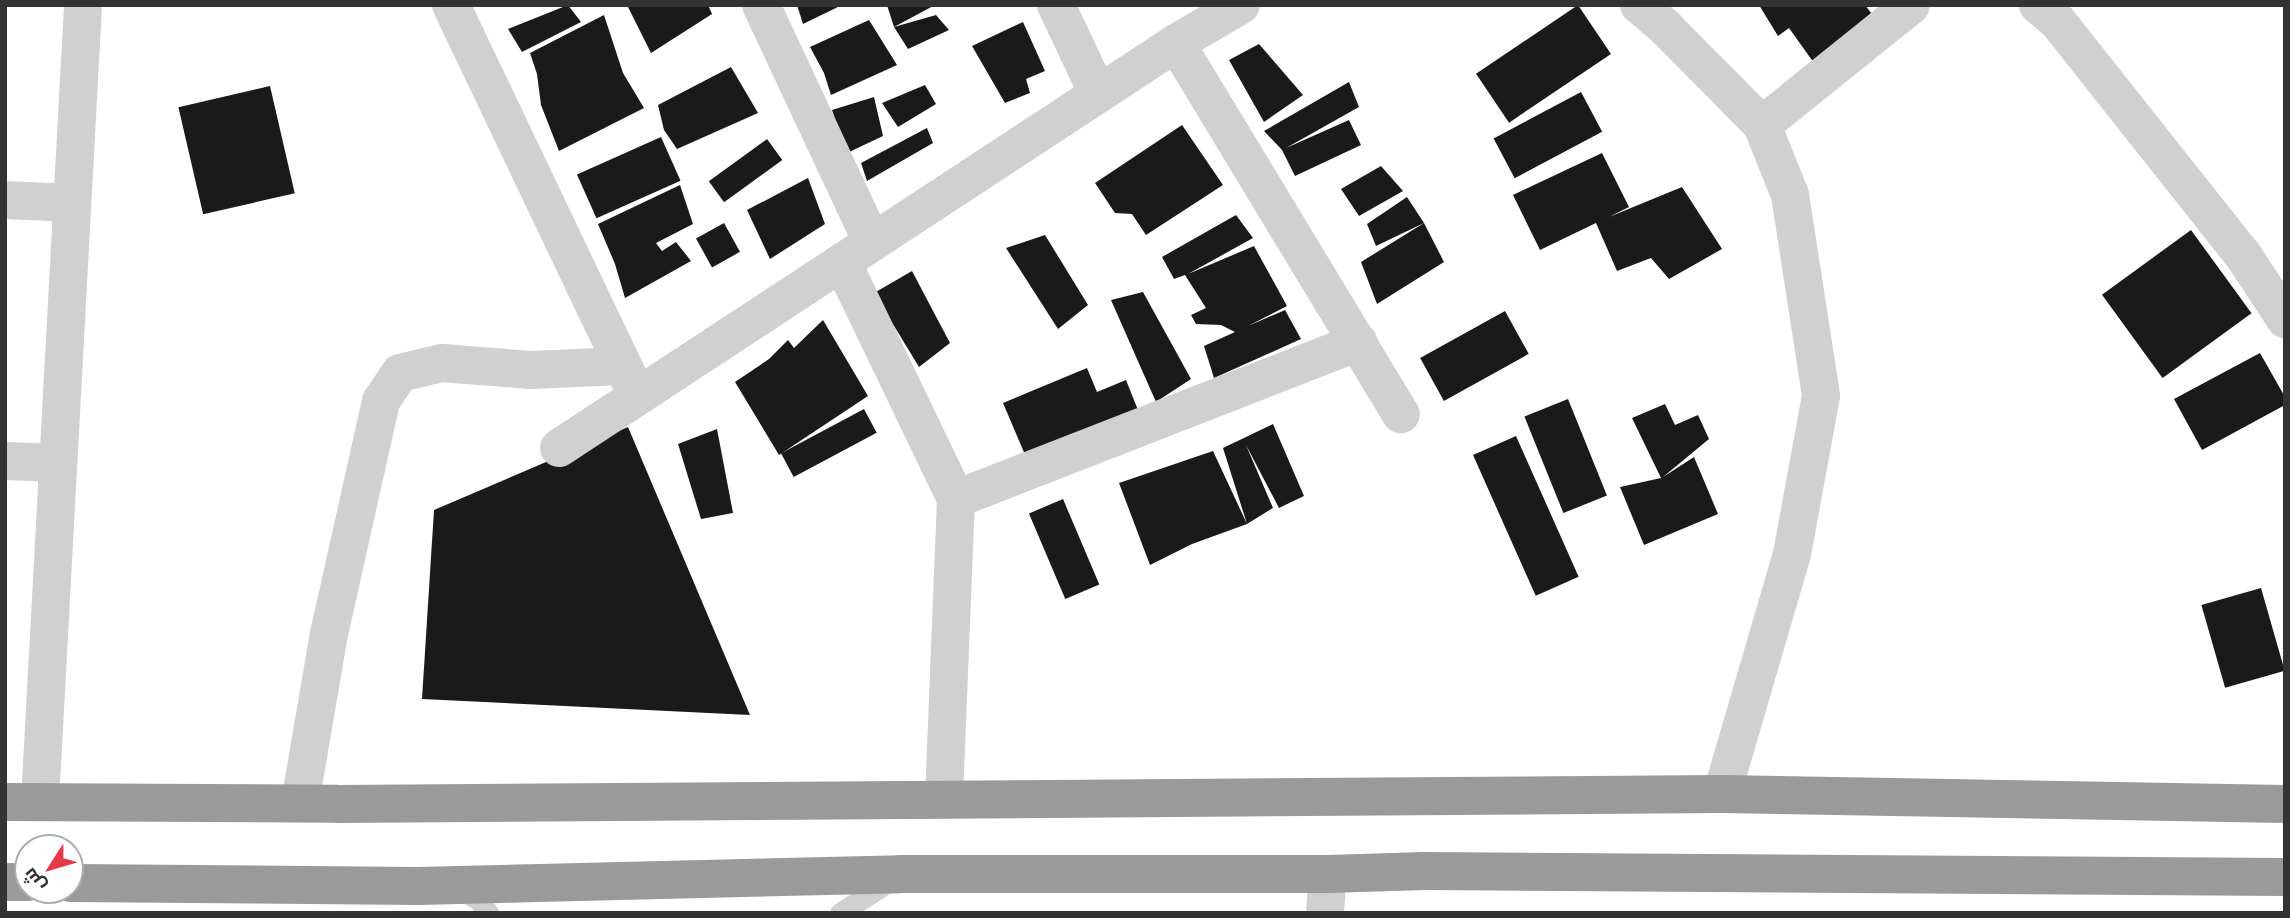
<!DOCTYPE html>
<html>
<head>
<meta charset="utf-8">
<style>
	body { margin:0 }
	#map { position:relative; width:2290px; height:918px; overflow:hidden; background:#fff; font-family:Manrope,Cairo,sans-serif }
	div>[style] { position:absolute }
	[style*='--x'] { left:calc(var(--x)*1px); top:calc(var(--y)*1px); width:calc(var(--w)*1px); rotate:calc(var(--a)*1deg) }
	.building>* { inset:0; background:#1a1a1a; transform-origin:0 0 }
	.lane>* { height:21px; margin:-10.5px; padding:0 10.5px; transform-origin:10.5px; border-radius:10.5px; background:#d0d0d0 }
	.street>* { height:38px; margin:-19px; padding:0 19px; transform-origin:19px; border-radius:19px; background:#d0d0d0 }
	.highway>* { height:38px; margin:-19px; padding:0 19px; transform-origin:19px; border-radius:19px; background:#9a9a9a }
	span { translate:-50% -50%; white-space:nowrap; text-align:center; line-height:1.15; -webkit-text-stroke:7px #fff; paint-order:stroke }
	.frame { position:absolute; inset:0; border:7px solid #333; pointer-events:none }
	.north { position:absolute; left:14px; top:834px; width:70px; height:70px; box-sizing:border-box; background:#fff; border:2px solid #adadad; border-radius:50%; rotate:233deg; font-size:19px; font-weight:700; line-height:28px; text-align:center; color:#333 }
	.north::after { content:''; display:block; margin:auto; width:24px; height:32px; background:#e63946; clip-path:polygon(50% 0,100% 100%,50% 72%,0 100%) }
</style>
</head>
<body>
<div id="map">
	<div class="building">
		<i style="clip-path:polygon(568px 5px,581px 22px,522px 52px,508px 29px)"></i>
		<i style="clip-path:polygon(627px 5px,708px 5px,712px 14px,651px 53px)"></i>
		<i style="clip-path:polygon(797px 5px,842px 5px,803px 24px)"></i>
		<i style="clip-path:polygon(887px 5px,935px 5px,894px 27px)"></i>
		<i style="left:1578px;top:5px;width:59px;height:123px;rotate:56deg"></i>
		<i style="clip-path:polygon(1759px 5px,1865px 5px,1878px 22px,1819px 70px,1789px 28px,1778px 36px)"></i>
		<i style="clip-path:polygon(604px 15px,623px 73px,644px 108px,559px 151px,541px 105px,537px 74px,530px 53px)"></i>
		<i style="clip-path:polygon(936px 15px,949px 30px,908px 49px,894px 27px)"></i>
		<i style="clip-path:polygon(869px 20px,897px 65px,831px 95px,824px 73px,810px 47px)"></i>
		<i style="clip-path:polygon(1023px 22px,1045px 71px,1026px 79px,1030px 93px,1005px 103px,972px 46px)"></i>
		<i style="clip-path:polygon(1259px 44px,1303px 95px,1264px 122px,1229px 60px)"></i>
		<i style="clip-path:polygon(731px 67px,758px 113px,677px 149px,664px 130px,658px 105px)"></i>
		<i style="clip-path:polygon(1349px 82px,1359px 107px,1286px 148px,1349px 120px,1361px 145px,1295px 176px,1282px 150px,1264px 131px)"></i>
		<i style="clip-path:polygon(925px 85px,936px 104px,898px 127px,882px 103px)"></i>
		<i style="left:270px;top:86px;width:110px;height:94px;rotate:77deg"></i>
		<i style="left:1581px;top:92px;width:45px;height:99px;rotate:62deg"></i>
		<i style="clip-path:polygon(874px 97px,883px 136px,847px 153px,832px 110px)"></i>
		<i style="clip-path:polygon(1182px 125px,1223px 185px,1146px 235px,1132px 214px,1115px 213px,1095px 183px)"></i>
		<i style="clip-path:polygon(927px 128px,933px 143px,867px 181px,861px 163px)"></i>
		<i style="left:661px;top:137px;width:48px;height:92px;rotate:66deg"></i>
		<i style="left:767px;top:139px;width:26px;height:72px;rotate:54deg"></i>
		<i style="clip-path:polygon(1602px 153px,1629px 207px,1609px 217px,1682px 187px,1722px 249px,1669px 279px,1651px 258px,1617px 271px,1596px 223px,1540px 250px,1513px 195px)"></i>
		<i style="clip-path:polygon(1381px 166px,1403px 191px,1359px 216px,1341px 189px)"></i>
		<i style="clip-path:polygon(808px 178px,825px 224px,770px 259px,747px 210px)"></i>
		<i style="clip-path:polygon(680px 185px,693px 224px,656px 243px,662px 251px,676px 242px,691px 261px,625px 298px,615px 264px,598px 224px)"></i>
		<i style="clip-path:polygon(1407px 197px,1424px 223px,1376px 246px,1367px 224px)"></i>
		<i style="clip-path:polygon(1236px 215px,1253px 238px,1188px 274px,1254px 246px,1287px 306px,1248px 326px,1285px 310px,1301px 339px,1214px 378px,1204px 346px,1235px 332px,1221px 325px,1196px 324px,1191px 315px,1206px 308px,1185px 275px,1174px 279px,1162px 257px)"></i>
		<i style="left:724px;top:223px;width:33px;height:32px;rotate:61deg"></i>
		<i style="clip-path:polygon(1424px 223px,1444px 262px,1377px 304px,1361px 262px)"></i>
		<i style="left:2191px;top:230px;width:103px;height:110px;rotate:54deg"></i>
		<i style="clip-path:polygon(1045px 235px,1088px 305px,1058px 329px,1006px 248px)"></i>
		<i style="clip-path:polygon(912px 271px,950px 343px,919px 367px,874px 293px)"></i>
		<i style="clip-path:polygon(1143px 292px,1191px 379px,1156px 402px,1111px 300px)"></i>
		<i style="left:1505px;top:311px;width:49px;height:97px;rotate:61deg"></i>
		<i style="clip-path:polygon(823px 320px,868px 396px,779px 455px,735px 382px,769px 359px,788px 340px,794px 348px)"></i>
		<i style="clip-path:polygon(2260px 353px,2285px 397px,2285px 405px,2202px 450px,2174px 399px)"></i>
		<i style="clip-path:polygon(1087px 368px,1097px 392px,1126px 380px,1138px 410px,1026px 457px,1003px 403px)"></i>
		<i style="left:1568px;top:399px;width:104px;height:47px;rotate:68deg"></i>
		<i style="clip-path:polygon(1665px 404px,1675px 425px,1698px 415px,1709px 439px,1663px 477px,1694px 457px,1718px 514px,1644px 545px,1620px 487px,1661px 478px,1632px 418px)"></i>
		<i style="left:864px;top:409px;width:27px;height:94px;rotate:62deg"></i>
		<i style="clip-path:polygon(1273px 424px,1304px 496px,1279px 508px,1246px 445px,1273px 508px,1247px 524px,1192px 544px,1150px 565px,1119px 483px,1213px 451px,1247px 524px,1223px 448px)"></i>
		<i style="clip-path:polygon(628px 427px,750px 715px,422px 699px,434px 510px)"></i>
		<i style="clip-path:polygon(717px 429px,733px 513px,701px 519px,678px 444px)"></i>
		<i style="left:1516px;top:436px;width:154px;height:47px;rotate:66deg"></i>
		<i style="left:1063px;top:499px;width:93px;height:37px;rotate:67deg"></i>
		<i style="left:2261px;top:588px;width:86px;height:62px;rotate:74deg"></i>
	</div>
	<div class="lane">
		<i style="--x:458;--y:889;--w:22;--a:27"></i>
		<i style="--x:478;--y:899;--w:17;--a:54"></i>
		<i style="--x:840;--y:913;--w:61;--a:-32.9"></i>
	</div>
	<div class="street">
		<i style="--x:451;--y:5;--w:421;--a:64.5"></i>
		<i style="--x:761;--y:5;--w:262;--a:64.9"></i>
		<i style="--x:1056;--y:5;--w:98;--a:64.7"></i>
		<i style="--x:1639;--y:5;--w:35;--a:40"></i>
		<i style="--x:1666;--y:28;--w:136;--a:45.3"></i>
		<i style="--x:1762;--y:125;--w:75;--a:68.2"></i>
		<i style="--x:1790;--y:195;--w:203;--a:81.2"></i>
		<i style="--x:1821;--y:396;--w:161;--a:100.4"></i>
		<i style="--x:1792;--y:554;--w:250;--a:106.3"></i>
		<i style="--x:2038;--y:5;--w:26;--a:40"></i>
		<i style="--x:2058;--y:22;--w:298;--a:51.6"></i>
		<i style="--x:2243;--y:255;--w:77;--a:56.7"></i>
		<i style="--x:1176;--y:43;--w:434;--a:58.8"></i>
		<i style="--x:1762;--y:125;--w:191;--a:-38.8"></i>
		<i style="--x:5;--y:200;--w:67;--a:2.6"></i>
		<i style="--x:842;--y:262;--w:263;--a:64.3"></i>
		<i style="--x:956;--y:499;--w:299;--a:92.3"></i>
		<i style="--x:559;--y:448;--w:738;--a:-33.28"></i>
		<i style="--x:1176;--y:43;--w:75;--a:-30.3"></i>
		<i style="--x:5;--y:461;--w:51;--a:2.2"></i>
		<i style="--x:956;--y:499;--w:432;--a:-21.3"></i>
		<i style="--x:40;--y:802;--w:798;--a:-86.91"></i>
		<i style="--x:300;--y:803;--w:171;--a:-80.3"></i>
		<i style="--x:329;--y:634;--w:239;--a:-77.4"></i>
		<i style="--x:381;--y:401;--w:34;--a:-56"></i>
		<i style="--x:400;--y:373;--w:43;--a:-13.4"></i>
		<i style="--x:442;--y:363;--w:89;--a:4.5"></i>
		<i style="--x:531;--y:370;--w:91;--a:-2.5"></i>
		<i style="--x:1325;--y:913;--w:39;--a:-86"></i>
	</div>
	<div class="highway">
		<i style="--x:5;--y:802;--w:332;--a:0.3"></i>
		<i style="--x:337;--y:804;--w:1385;--a:-0.41"></i>
		<i style="--x:1722;--y:794;--w:563;--a:1.02"></i>
		<i style="--x:5;--y:882;--w:23;--a:0"></i>
		<i style="--x:70;--y:883;--w:348;--a:0.5"></i>
		<i style="--x:418;--y:886;--w:483;--a:-1.4"></i>
		<i style="--x:901;--y:874;--w:427;--a:0"></i>
		<i style="--x:1328;--y:874;--w:97;--a:-1.8"></i>
		<i style="--x:1425;--y:871;--w:860;--a:0.4"></i>
	</div>
	<div class="frame"></div>
	<div class="north">ش</div>
</div>
</body>
</html>
